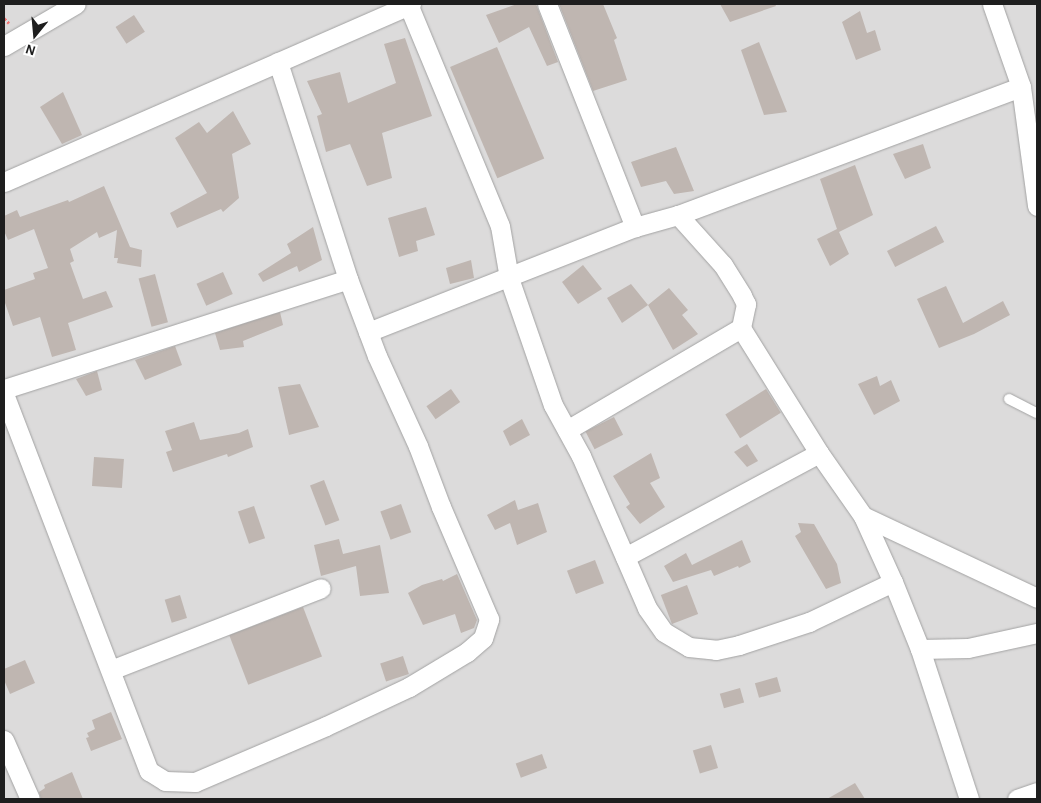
<!DOCTYPE html>
<html>
<head>
<meta charset="utf-8">
<style>
	body { margin:0 }
	#map { position:relative; width:1041px; height:803px; overflow:hidden; background:#eeeae5; font-family:"Alegreya Sans",sans-serif }
	div>[style] { position:absolute }
	[style*='--x'] { left:calc(var(--x)*1px); top:calc(var(--y)*1px); width:calc(var(--w)*1px); rotate:calc(var(--a)*1deg) }
	.residential>* { inset:0; background:#dcdbdb; transform-origin:0 0 }
	.building>* { inset:0; background:#bfb6b1; transform-origin:0 0 }
	.path>* { height:3px; margin-top:-1.5px; transform-origin:0; background:repeating-linear-gradient(90deg,#f27472 0 2.5px,transparent 0 5px) }
	.roads { filter:drop-shadow(0 0 1px #a2a2a2) drop-shadow(0 0 1px #a2a2a2) }
	.service>* { height:10px; margin:-5px; padding:0 5px; transform-origin:5px; border-radius:5px; background:#fff }
	.minor>* { height:19px; margin:-9.5px; padding:0 9.5px; transform-origin:9.5px; border-radius:9.5px; background:#fff }
	span { translate:-50% -50%; white-space:nowrap; text-align:center; line-height:1.15; -webkit-text-stroke:4px #fff; paint-order:stroke }
	.frame { position:absolute; inset:0; border:5px solid #1e1e1e; pointer-events:none }
	.north { position:absolute; left:10px; top:10px; width:50px; height:50px; -webkit-text-stroke:4px #fff; paint-order:stroke; rotate:197deg; font-size:14px; font-weight:700; line-height:20px; text-align:center; color:#1e1e1e }
	.north::after { content:''; display:block; margin:auto; width:18px; height:22px; background:#1e1e1e; clip-path:polygon(50% 0,100% 100%,50% 72%,0 100%) }
</style>
</head>
<body>
<div id="map">
	<div class="residential">
		<i style="left:4px;top:4px;width:1033px;height:795px"></i>
	</div>
	<div class="building">
		<i style="clip-path:polygon(517px 4px,536px 4px,558px 62px,547px 66px,529px 27px,499px 43px,486px 15px)"></i>
		<i style="clip-path:polygon(559px 4px,603px 4px,617px 38px,614px 40px,627px 80px,593px 91px)"></i>
		<i style="clip-path:polygon(720px 4px,775px 4px,776px 6px,730px 22px)"></i>
		<i style="clip-path:polygon(860px 11px,867px 33px,875px 30px,881px 50px,856px 60px,842px 22px)"></i>
		<i style="left:134px;top:15px;width:20px;height:22px;rotate:57deg"></i>
		<i style="clip-path:polygon(405px 38px,432px 116px,382px 133px,392px 178px,367px 186px,350px 144px,326px 152px,317px 116px,322px 114px,307px 81px,340px 72px,348px 103px,396px 83px,384px 44px)"></i>
		<i style="clip-path:polygon(759px 42px,787px 112px,764px 115px,741px 50px)"></i>
		<i style="left:497px;top:47px;width:121px;height:51px;rotate:67deg"></i>
		<i style="clip-path:polygon(63px 92px,82px 135px,62px 144px,40px 107px)"></i>
		<i style="clip-path:polygon(233px 111px,251px 144px,232px 154px,239px 198px,223px 212px,221px 209px,177px 228px,170px 213px,207px 193px,175px 138px,199px 122px,207px 133px)"></i>
		<i style="clip-path:polygon(923px 144px,931px 168px,905px 179px,893px 154px)"></i>
		<i style="clip-path:polygon(676px 147px,694px 191px,674px 194px,666px 181px,641px 187px,631px 162px)"></i>
		<i style="clip-path:polygon(855px 165px,873px 215px,839px 232px,849px 254px,830px 266px,817px 239px,837px 229px,820px 179px)"></i>
		<i style="clip-path:polygon(104px 186px,130px 247px,142px 250px,141px 267px,117px 263px,118px 258px,114px 258px,117px 230px,99px 238px,97px 232px,70px 249px,74px 261px,70px 263px,83px 299px,106px 291px,113px 307px,68px 323px,76px 350px,52px 357px,40px 317px,13px 326px,4px 300px,4px 290px,35px 279px,33px 273px,48px 268px,34px 229px,8px 240px,4px 231px,4px 216px,17px 210px,20px 217px,68px 200px,69px 202px)"></i>
		<i style="clip-path:polygon(426px 207px,435px 235px,416px 241px,418px 251px,399px 257px,388px 218px)"></i>
		<i style="left:936px;top:226px;width:18px;height:55px;rotate:63deg"></i>
		<i style="clip-path:polygon(313px 227px,322px 260px,299px 272px,297px 266px,263px 282px,258px 274px,291px 253px,287px 244px)"></i>
		<i style="clip-path:polygon(471px 260px,474px 278px,450px 284px,446px 268px)"></i>
		<i style="clip-path:polygon(583px 265px,602px 289px,578px 304px,562px 282px)"></i>
		<i style="left:223px;top:272px;width:24px;height:29px;rotate:66deg"></i>
		<i style="left:155px;top:274px;width:50px;height:17px;rotate:75deg"></i>
		<i style="clip-path:polygon(631px 284px,648px 305px,622px 323px,607px 298px)"></i>
		<i style="clip-path:polygon(946px 286px,963px 323px,1003px 301px,1010px 315px,974px 334px,939px 348px,917px 299px)"></i>
		<i style="clip-path:polygon(669px 288px,688px 310px,682px 315px,698px 334px,673px 350px,648px 305px)"></i>
		<i style="clip-path:polygon(280px 312px,283px 325px,243px 341px,244px 347px,220px 350px,215px 333px)"></i>
		<i style="clip-path:polygon(175px 346px,182px 365px,145px 380px,135px 360px)"></i>
		<i style="clip-path:polygon(97px 371px,102px 390px,86px 396px,76px 379px)"></i>
		<i style="clip-path:polygon(877px 376px,880px 386px,891px 380px,900px 401px,874px 415px,858px 384px)"></i>
		<i style="clip-path:polygon(300px 384px,319px 427px,289px 435px,278px 387px)"></i>
		<i style="left:451px;top:389px;width:16px;height:30px;rotate:55deg"></i>
		<i style="left:766px;top:389px;width:28px;height:48px;rotate:58deg"></i>
		<i style="left:614px;top:417px;width:20px;height:32px;rotate:63deg"></i>
		<i style="clip-path:polygon(522px 419px,530px 435px,510px 446px,503px 431px)"></i>
		<i style="clip-path:polygon(194px 422px,200px 440px,239px 433px,248px 429px,253px 447px,228px 457px,227px 454px,173px 472px,166px 452px,172px 450px,165px 431px)"></i>
		<i style="clip-path:polygon(747px 444px,758px 461px,747px 467px,734px 452px)"></i>
		<i style="clip-path:polygon(651px 453px,660px 478px,650px 483px,665px 507px,640px 524px,626px 507px,630px 504px,613px 476px)"></i>
		<i style="left:94px;top:457px;width:30px;height:29px;rotate:4deg"></i>
		<i style="left:324px;top:480px;width:43px;height:15px;rotate:69deg"></i>
		<i style="clip-path:polygon(515px 500px,518px 510px,538px 503px,547px 532px,517px 545px,510px 523px,495px 530px,487px 515px)"></i>
		<i style="left:401px;top:504px;width:30px;height:22px;rotate:70deg"></i>
		<i style="left:254px;top:506px;width:34px;height:17px;rotate:71deg"></i>
		<i style="clip-path:polygon(798px 523px,814px 524px,837px 564px,841px 583px,826px 589px,795px 536px,801px 532px)"></i>
		<i style="clip-path:polygon(339px 539px,343px 554px,380px 545px,389px 593px,360px 596px,356px 566px,321px 576px,314px 545px)"></i>
		<i style="clip-path:polygon(742px 540px,751px 562px,739px 568px,738px 566px,714px 576px,711px 570px,673px 582px,664px 566px,686px 553px,692px 565px)"></i>
		<i style="left:595px;top:560px;width:25px;height:30px;rotate:69deg"></i>
		<i style="clip-path:polygon(457px 574px,477px 620px,474px 628px,461px 633px,455px 614px,423px 625px,408px 593px,422px 585px,442px 579px,443px 581px)"></i>
		<i style="left:687px;top:585px;width:31px;height:28px;rotate:69deg"></i>
		<i style="left:180px;top:595px;width:24px;height:16px;rotate:73deg"></i>
		<i style="left:303px;top:607px;width:53px;height:79px;rotate:69deg"></i>
		<i style="left:403px;top:656px;width:19px;height:24px;rotate:72deg"></i>
		<i style="clip-path:polygon(25px 660px,35px 683px,10px 694px,4px 680px,4px 669px)"></i>
		<i style="left:777px;top:677px;width:15px;height:23px;rotate:74deg"></i>
		<i style="left:740px;top:688px;width:15px;height:21px;rotate:74deg"></i>
		<i style="clip-path:polygon(111px 712px,122px 739px,91px 751px,86px 738px,89px 737px,87px 733px,95px 729px,92px 720px)"></i>
		<i style="left:711px;top:745px;width:24px;height:19px;rotate:73deg"></i>
		<i style="left:542px;top:754px;width:15px;height:28px;rotate:70deg"></i>
		<i style="clip-path:polygon(72px 772px,83px 799px,41px 799px,39px 792px,45px 788px,44px 785px)"></i>
		<i style="clip-path:polygon(855px 783px,865px 799px,827px 799px)"></i>
	</div>
	<div class="path">
		<i style="--x:4;--y:18;--w:7;--a:45"></i>
	</div>
	<div class="roads">
		<div class="service">
			<i style="--x:1009;--y:399;--w:31;--a:27"></i>
		</div>
		<div class="minor">
			<i style="--x:408;--y:4;--w:240;--a:67.5"></i>
			<i style="--x:500;--y:226;--w:53;--a:80.2"></i>
			<i style="--x:509;--y:278;--w:134;--a:70.9"></i>
			<i style="--x:553;--y:405;--w:58;--a:61.2"></i>
			<i style="--x:581;--y:456;--w:166;--a:66.5"></i>
			<i style="--x:647;--y:608;--w:29;--a:55"></i>
			<i style="--x:664;--y:632;--w:29;--a:31"></i>
			<i style="--x:689;--y:647;--w:27;--a:6"></i>
			<i style="--x:716;--y:650;--w:24;--a:-12"></i>
			<i style="--x:739;--y:645;--w:74;--a:-18.2"></i>
			<i style="--x:809;--y:622;--w:93;--a:-25.5"></i>
			<i style="--x:893;--y:582;--w:72;--a:68.1"></i>
			<i style="--x:920;--y:649;--w:158;--a:71.9"></i>
			<i style="--x:547;--y:4;--w:240;--a:68.5"></i>
			<i style="--x:992;--y:4;--w:88;--a:70.7"></i>
			<i style="--x:1021;--y:87;--w:120;--a:82.3"></i>
			<i style="--x:4;--y:46;--w:83;--a:-30.3"></i>
			<i style="--x:4;--y:182;--w:444;--a:-23.6"></i>
			<i style="--x:678;--y:215;--w:67;--a:48"></i>
			<i style="--x:723;--y:265;--w:36;--a:58"></i>
			<i style="--x:742;--y:296;--w:9;--a:63"></i>
			<i style="--x:746;--y:304;--w:25;--a:102"></i>
			<i style="--x:741;--y:328;--w:147;--a:58"></i>
			<i style="--x:368;--y:332;--w:287;--a:-21.5"></i>
			<i style="--x:635;--y:227;--w:45;--a:-15.6"></i>
			<i style="--x:678;--y:215;--w:366;--a:-20.5"></i>
			<i style="--x:4;--y:389;--w:361;--a:-17.7"></i>
			<i style="--x:4;--y:394;--w:404;--a:69"></i>
			<i style="--x:149;--y:771;--w:19;--a:32"></i>
			<i style="--x:165;--y:781;--w:30;--a:2"></i>
			<i style="--x:195;--y:782;--w:142;--a:-23.1"></i>
			<i style="--x:326;--y:726;--w:92;--a:-25.2"></i>
			<i style="--x:409;--y:687;--w:68;--a:-31.1"></i>
			<i style="--x:467;--y:652;--w:21;--a:-41"></i>
			<i style="--x:483;--y:638;--w:20;--a:-72"></i>
			<i style="--x:489;--y:619;--w:122;--a:-113.2"></i>
			<i style="--x:441;--y:507;--w:65;--a:-110.7"></i>
			<i style="--x:418;--y:446;--w:99;--a:-114.5"></i>
			<i style="--x:377;--y:356;--w:82;--a:-110.6"></i>
			<i style="--x:348;--y:279;--w:228;--a:-107.9"></i>
			<i style="--x:567;--y:430;--w:202;--a:-30.4"></i>
			<i style="--x:863;--y:516;--w:192;--a:25.2"></i>
			<i style="--x:625;--y:557;--w:220;--a:-28.2"></i>
			<i style="--x:819;--y:453;--w:77;--a:55.1"></i>
			<i style="--x:863;--y:516;--w:72;--a:65.6"></i>
			<i style="--x:920;--y:649;--w:48;--a:-1.2"></i>
			<i style="--x:968;--y:648;--w:71;--a:-12.3"></i>
			<i style="--x:111;--y:670;--w:225;--a:-21.3"></i>
			<i style="--x:4;--y:740;--w:64;--a:66.2"></i>
			<i style="--x:1017;--y:799;--w:21;--a:-19"></i>
		</div>
	</div>
	<div class="frame"></div>
	<div class="north">N</div>
</div>
</body>
</html>
